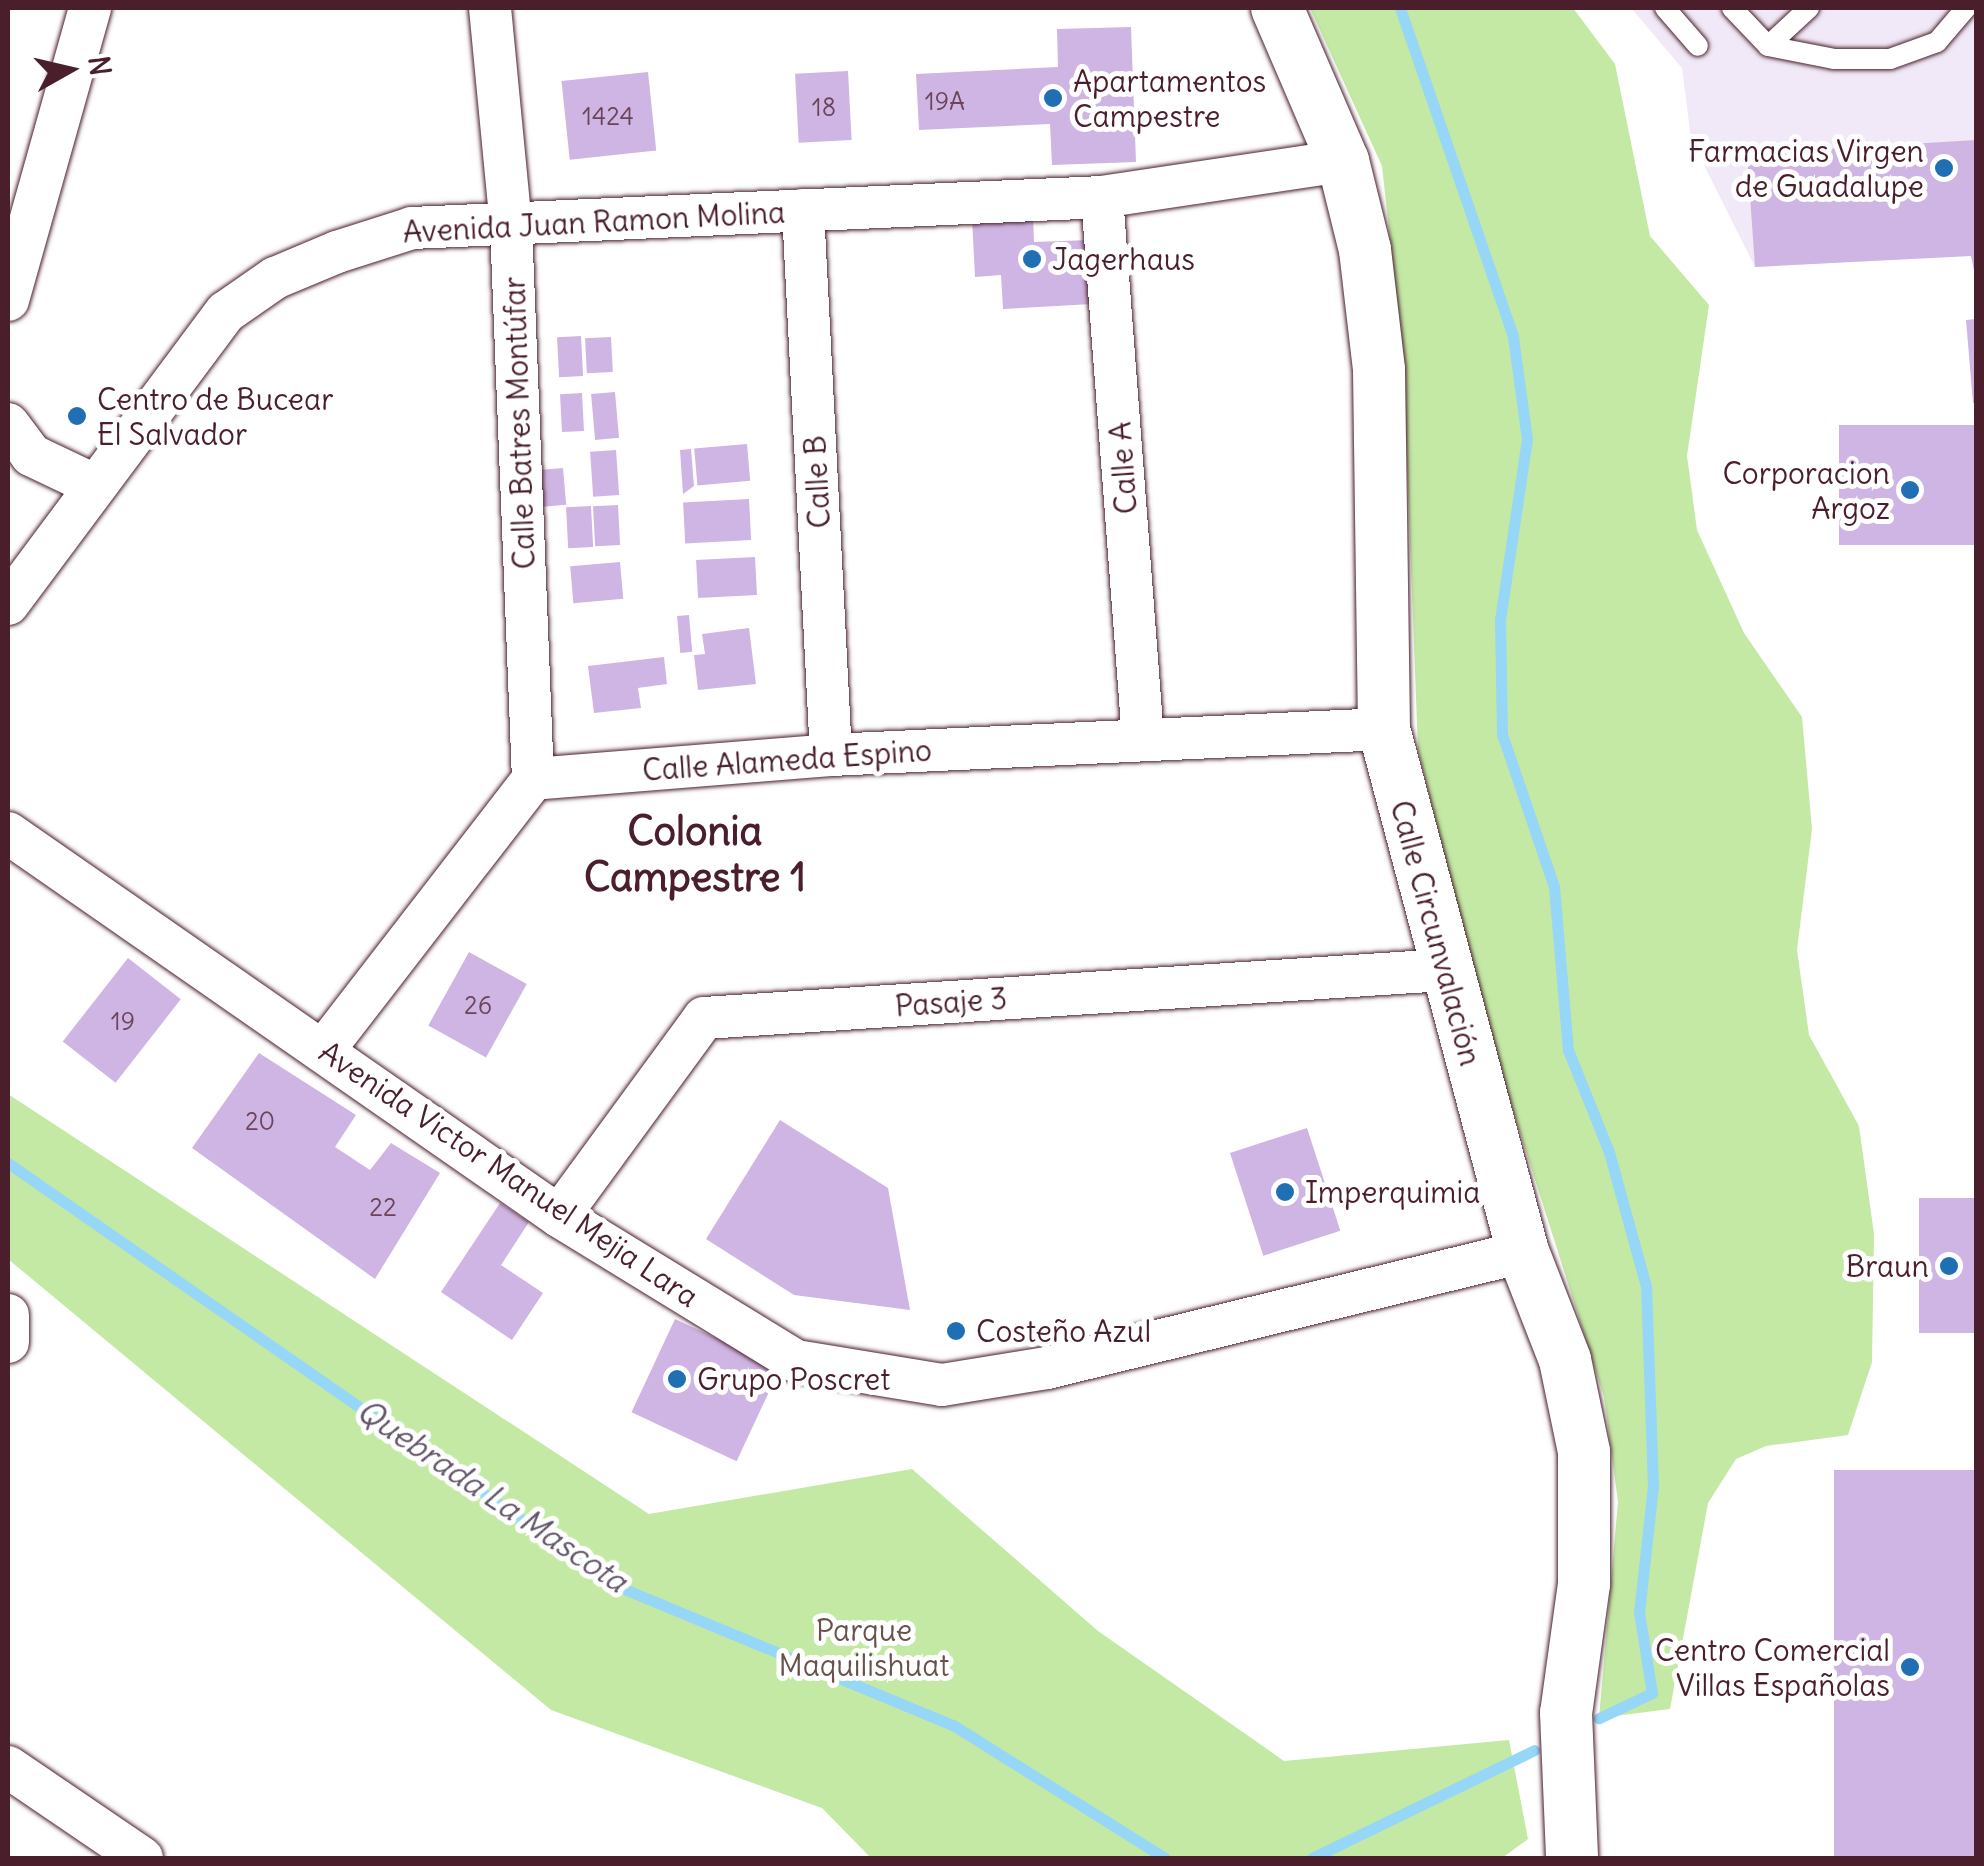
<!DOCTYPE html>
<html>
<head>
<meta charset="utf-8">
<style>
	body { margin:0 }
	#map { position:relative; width:1984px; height:1866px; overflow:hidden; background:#fff; font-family:Delius,sans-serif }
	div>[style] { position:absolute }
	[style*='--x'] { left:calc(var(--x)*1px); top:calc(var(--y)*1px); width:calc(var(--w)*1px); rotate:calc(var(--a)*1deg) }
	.built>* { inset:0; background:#f1e9f7 }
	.green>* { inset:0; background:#c3e9a4 }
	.stream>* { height:11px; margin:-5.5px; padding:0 5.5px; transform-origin:5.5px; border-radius:5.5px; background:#96d6f7 }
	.building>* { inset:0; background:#cfb5e3; transform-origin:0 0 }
	.roads { filter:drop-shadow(0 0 2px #4a1f2b) drop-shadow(0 0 2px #4a1f2b) }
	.service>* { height:20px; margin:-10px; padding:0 10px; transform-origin:10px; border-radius:10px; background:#fff }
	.minor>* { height:42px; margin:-21px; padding:0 21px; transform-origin:21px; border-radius:21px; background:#fff }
	.tertiary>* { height:52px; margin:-26px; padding:0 26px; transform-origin:26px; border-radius:26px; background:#fff }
	.dots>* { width:28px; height:28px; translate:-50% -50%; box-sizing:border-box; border:5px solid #fff; border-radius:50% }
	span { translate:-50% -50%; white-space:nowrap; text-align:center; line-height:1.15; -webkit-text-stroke:10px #fff; paint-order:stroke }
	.number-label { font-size:25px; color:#6b4459 }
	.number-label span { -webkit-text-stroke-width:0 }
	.poi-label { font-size:30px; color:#4a1f2b }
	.left { translate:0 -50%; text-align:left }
	.right { translate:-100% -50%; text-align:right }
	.street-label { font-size:30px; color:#4a1f2b }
	.park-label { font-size:30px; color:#685249 }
	.water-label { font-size:32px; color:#615668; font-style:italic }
	.district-label { font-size:40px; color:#4a1f2b; font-weight:700 }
	.frame { position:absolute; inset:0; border:10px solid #4a1f2b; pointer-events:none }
	.north { position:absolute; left:20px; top:20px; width:100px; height:100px; -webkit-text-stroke:8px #fff; paint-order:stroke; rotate:82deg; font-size:28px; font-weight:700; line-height:40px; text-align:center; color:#4a1f2b }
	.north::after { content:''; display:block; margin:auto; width:35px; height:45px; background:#4a1f2b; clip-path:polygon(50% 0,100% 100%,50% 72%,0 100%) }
</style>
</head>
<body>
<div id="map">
	<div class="built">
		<i style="clip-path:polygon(1631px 8px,1976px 8px,1976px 255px,1755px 267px,1691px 139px,1682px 68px)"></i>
	</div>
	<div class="green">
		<i style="clip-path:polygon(1310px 8px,1573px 8px,1615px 64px,1650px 236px,1709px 305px,1687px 456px,1697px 530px,1744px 633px,1802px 717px,1812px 829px,1797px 950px,1809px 1035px,1859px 1126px,1874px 1234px,1872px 1362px,1848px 1435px,1766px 1446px,1736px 1459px,1708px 1503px,1670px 1709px,1599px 1718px,1618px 1502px,1604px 1397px,1486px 1025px,1418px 749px,1403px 357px,1382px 166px)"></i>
		<i style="clip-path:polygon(8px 1094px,649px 1514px,912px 1469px,1098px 1631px,1284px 1761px,1509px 1740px,1528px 1839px,1502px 1858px,871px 1858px,822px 1808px,551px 1710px,8px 1259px)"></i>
	</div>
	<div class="stream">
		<i style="--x:1400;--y:8;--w:348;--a:71"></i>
		<i style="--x:1513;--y:337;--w:103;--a:82.2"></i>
		<i style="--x:1527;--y:439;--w:183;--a:98.5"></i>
		<i style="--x:1500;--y:620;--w:114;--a:89"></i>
		<i style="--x:1502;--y:734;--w:162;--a:71.2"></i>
		<i style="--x:1554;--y:887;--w:164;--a:85.1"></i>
		<i style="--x:1568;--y:1050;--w:110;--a:68.1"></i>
		<i style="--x:1609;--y:1152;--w:139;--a:74.6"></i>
		<i style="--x:1646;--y:1286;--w:200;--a:88"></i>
		<i style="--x:1653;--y:1486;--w:127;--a:96.3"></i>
		<i style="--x:1639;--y:1612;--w:82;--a:80.9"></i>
		<i style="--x:1652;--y:1693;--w:59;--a:154.7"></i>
		<i style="--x:8;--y:1163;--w:741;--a:34.78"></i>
		<i style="--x:617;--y:1586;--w:364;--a:22.5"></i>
		<i style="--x:953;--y:1725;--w:250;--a:32.1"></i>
		<i style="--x:1312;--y:1858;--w:247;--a:-25.9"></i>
	</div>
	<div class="building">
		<i style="clip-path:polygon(1131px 27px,1136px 162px,1052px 165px,1050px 124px,919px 130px,916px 74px,1058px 67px,1057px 29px)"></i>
		<i style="left:848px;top:71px;width:69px;height:53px;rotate:87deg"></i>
		<i style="left:648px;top:72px;width:79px;height:87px;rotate:84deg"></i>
		<i style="clip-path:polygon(1976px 140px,1976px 281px,1971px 256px,1755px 267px,1747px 154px)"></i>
		<i style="clip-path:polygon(1033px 216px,1034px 242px,1089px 240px,1092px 304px,1003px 309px,1001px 275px,975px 277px,972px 218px)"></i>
		<i style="clip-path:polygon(1976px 319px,1976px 403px,1973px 403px,1966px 320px)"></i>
		<i style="left:581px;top:336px;width:40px;height:24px;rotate:87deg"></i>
		<i style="left:611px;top:337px;width:35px;height:26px;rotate:87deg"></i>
		<i style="left:615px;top:392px;width:46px;height:24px;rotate:85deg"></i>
		<i style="left:582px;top:393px;width:38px;height:22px;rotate:87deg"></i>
		<i style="left:1976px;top:425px;width:120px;height:137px;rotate:90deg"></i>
		<i style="left:747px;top:444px;width:37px;height:53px;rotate:85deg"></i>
		<i style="clip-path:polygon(691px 449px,694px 486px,683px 494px,680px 450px)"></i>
		<i style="left:616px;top:450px;width:45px;height:26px;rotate:86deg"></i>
		<i style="left:563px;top:468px;width:37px;height:23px;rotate:85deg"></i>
		<i style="left:749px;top:499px;width:41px;height:66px;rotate:87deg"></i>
		<i style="left:618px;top:505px;width:40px;height:25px;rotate:87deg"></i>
		<i style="left:591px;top:506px;width:41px;height:25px;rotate:87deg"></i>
		<i style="left:755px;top:557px;width:38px;height:59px;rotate:87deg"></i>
		<i style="left:620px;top:562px;width:37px;height:50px;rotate:85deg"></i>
		<i style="left:689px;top:615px;width:37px;height:12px;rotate:85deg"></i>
		<i style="clip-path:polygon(749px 628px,756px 684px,698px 690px,694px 655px,705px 654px,702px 634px)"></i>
		<i style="clip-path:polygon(664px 657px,667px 684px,638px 688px,641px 708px,594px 713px,588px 666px)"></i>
		<i style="left:469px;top:952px;width:66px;height:84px;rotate:29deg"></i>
		<i style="left:128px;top:958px;width:67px;height:106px;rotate:38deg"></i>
		<i style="clip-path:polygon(259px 1053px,356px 1115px,335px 1147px,370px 1170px,391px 1143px,440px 1173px,375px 1279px,192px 1148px)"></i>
		<i style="clip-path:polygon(780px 1120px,888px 1188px,910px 1310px,794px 1295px,706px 1239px)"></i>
		<i style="left:1307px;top:1128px;width:108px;height:81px;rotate:72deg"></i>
		<i style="left:1976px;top:1198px;width:135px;height:57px;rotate:90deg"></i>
		<i style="clip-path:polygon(500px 1203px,529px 1222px,501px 1265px,543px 1293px,512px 1340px,441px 1292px)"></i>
		<i style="left:675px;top:1319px;width:116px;height:103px;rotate:25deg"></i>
		<i style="left:1976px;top:1470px;width:388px;height:142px;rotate:90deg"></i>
	</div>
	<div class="roads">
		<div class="service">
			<i style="--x:1665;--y:8;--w:50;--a:49"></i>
			<i style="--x:1732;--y:8;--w:52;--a:46.5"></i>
			<i style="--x:1768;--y:46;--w:67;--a:11.1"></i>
			<i style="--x:1834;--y:59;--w:56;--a:0"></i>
			<i style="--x:1890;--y:59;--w:50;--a:-19.9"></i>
			<i style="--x:1937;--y:42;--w:45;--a:-49.5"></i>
			<i style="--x:1768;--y:46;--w:56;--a:-42.8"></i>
		</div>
		<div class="minor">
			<i style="--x:490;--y:8;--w:218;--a:84.5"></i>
			<i style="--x:511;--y:225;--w:554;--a:87.73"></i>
			<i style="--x:1102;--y:197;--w:544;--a:85.67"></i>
			<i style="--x:803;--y:210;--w:546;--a:87.06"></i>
			<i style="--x:8;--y:300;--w:303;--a:-74.3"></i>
			<i style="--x:8;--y:424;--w:39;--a:53"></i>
			<i style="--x:31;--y:455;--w:68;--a:25.4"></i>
			<i style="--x:8;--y:604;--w:364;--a:-53.3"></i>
			<i style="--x:226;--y:312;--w:60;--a:-34.8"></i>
			<i style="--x:275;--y:278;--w:67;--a:-22.8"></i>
			<i style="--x:337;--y:252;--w:79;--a:-17.7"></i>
			<i style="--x:412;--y:228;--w:691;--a:-2.57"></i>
			<i style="--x:1102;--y:197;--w:244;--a:-8.5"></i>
			<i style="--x:8;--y:833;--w:671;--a:34.8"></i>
			<i style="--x:559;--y:1216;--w:278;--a:31.5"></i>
			<i style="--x:796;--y:1361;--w:148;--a:9.3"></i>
			<i style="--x:942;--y:1385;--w:106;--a:-9.2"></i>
			<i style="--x:1047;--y:1368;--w:490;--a:-13.7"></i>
			<i style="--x:323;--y:1051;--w:344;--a:-52.3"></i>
			<i style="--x:533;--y:779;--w:299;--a:-4.6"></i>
			<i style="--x:831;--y:755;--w:554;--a:-2.69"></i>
			<i style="--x:559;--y:1216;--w:245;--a:-53.8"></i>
			<i style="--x:704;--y:1018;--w:742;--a:-3.71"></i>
			<i style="--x:8;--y:1315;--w:27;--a:90"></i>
			<i style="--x:8;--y:1767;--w:162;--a:34.2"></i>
		</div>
		<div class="tertiary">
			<i style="--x:1277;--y:8;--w:167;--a:66.7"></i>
			<i style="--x:1343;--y:161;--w:92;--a:76.1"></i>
			<i style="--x:1365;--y:250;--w:121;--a:83.3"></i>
			<i style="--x:1379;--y:370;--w:359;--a:89.2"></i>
			<i style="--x:1384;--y:729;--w:541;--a:75.12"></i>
			<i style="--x:1523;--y:1252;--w:116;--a:68.7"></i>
			<i style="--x:1565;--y:1360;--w:94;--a:78.3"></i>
			<i style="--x:1584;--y:1452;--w:132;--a:90"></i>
			<i style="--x:1584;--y:1584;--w:130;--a:97.9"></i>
			<i style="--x:1566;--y:1713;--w:145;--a:87.6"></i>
		</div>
	</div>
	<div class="dots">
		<i style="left:1053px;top:98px;background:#1f6fb2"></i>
		<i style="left:1944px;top:168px;background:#1f6fb2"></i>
		<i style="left:1032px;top:259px;background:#1f6fb2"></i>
		<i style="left:77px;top:416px;background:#1f6fb2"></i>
		<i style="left:1910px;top:490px;background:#1f6fb2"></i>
		<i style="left:1285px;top:1192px;background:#1f6fb2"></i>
		<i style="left:1949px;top:1266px;background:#1f6fb2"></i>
		<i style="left:956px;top:1331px;background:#1f6fb2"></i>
		<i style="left:677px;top:1379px;background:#1f6fb2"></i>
		<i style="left:1910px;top:1667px;background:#1f6fb2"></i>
	</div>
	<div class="number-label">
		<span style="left:945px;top:101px">19A</span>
		<span style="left:824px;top:107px">18</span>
		<span style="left:608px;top:116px">1424</span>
		<span style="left:478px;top:1005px">26</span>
		<span style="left:123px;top:1021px">19</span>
		<span style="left:260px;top:1121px">20</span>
		<span style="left:383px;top:1207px">22</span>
	</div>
	<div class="poi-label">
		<span class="left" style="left:1073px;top:98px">Apartamentos<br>Campestre</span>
		<span class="right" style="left:1924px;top:168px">Farmacias Virgen<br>de Guadalupe</span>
		<span class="left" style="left:1052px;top:259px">Jagerhaus</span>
		<span class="left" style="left:97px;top:416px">Centro de Bucear<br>El Salvador</span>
		<span class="right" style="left:1890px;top:490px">Corporacion<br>Argoz</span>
		<span class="left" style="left:1305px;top:1192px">Imperquimia</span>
		<span class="right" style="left:1929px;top:1266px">Braun</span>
		<span class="left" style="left:976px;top:1331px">Costeño Azul</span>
		<span class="left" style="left:697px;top:1379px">Grupo Poscret</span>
		<span class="right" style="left:1890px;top:1667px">Centro Comercial<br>Villas Españolas</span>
	</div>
	<div class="street-label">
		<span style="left:594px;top:222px;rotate:-3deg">Avenida Juan Ramon Molina</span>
		<span style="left:519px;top:423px;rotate:-92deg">Calle Batres Montúfar</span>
		<span style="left:1123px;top:468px;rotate:-94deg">Calle A</span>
		<span style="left:817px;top:482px;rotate:-93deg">Calle B</span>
		<span style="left:787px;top:760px;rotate:-4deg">Calle Alameda Espino</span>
		<span style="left:1436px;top:933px;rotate:75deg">Calle Circunvalación</span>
		<span style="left:951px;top:1002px;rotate:-4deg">Pasaje 3</span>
		<span style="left:509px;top:1174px;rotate:34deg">Avenida Victor Manuel Mejia Lara</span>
	</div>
	<div class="park-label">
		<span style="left:864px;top:1647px">Parque<br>Maquilishuat</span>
	</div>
	<div class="water-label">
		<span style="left:492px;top:1496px;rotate:34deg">Quebrada La Mascota</span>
	</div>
	<div class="district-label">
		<span style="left:695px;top:854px">Colonia<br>Campestre 1</span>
	</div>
	<div class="frame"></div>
	<div class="north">N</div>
</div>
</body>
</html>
